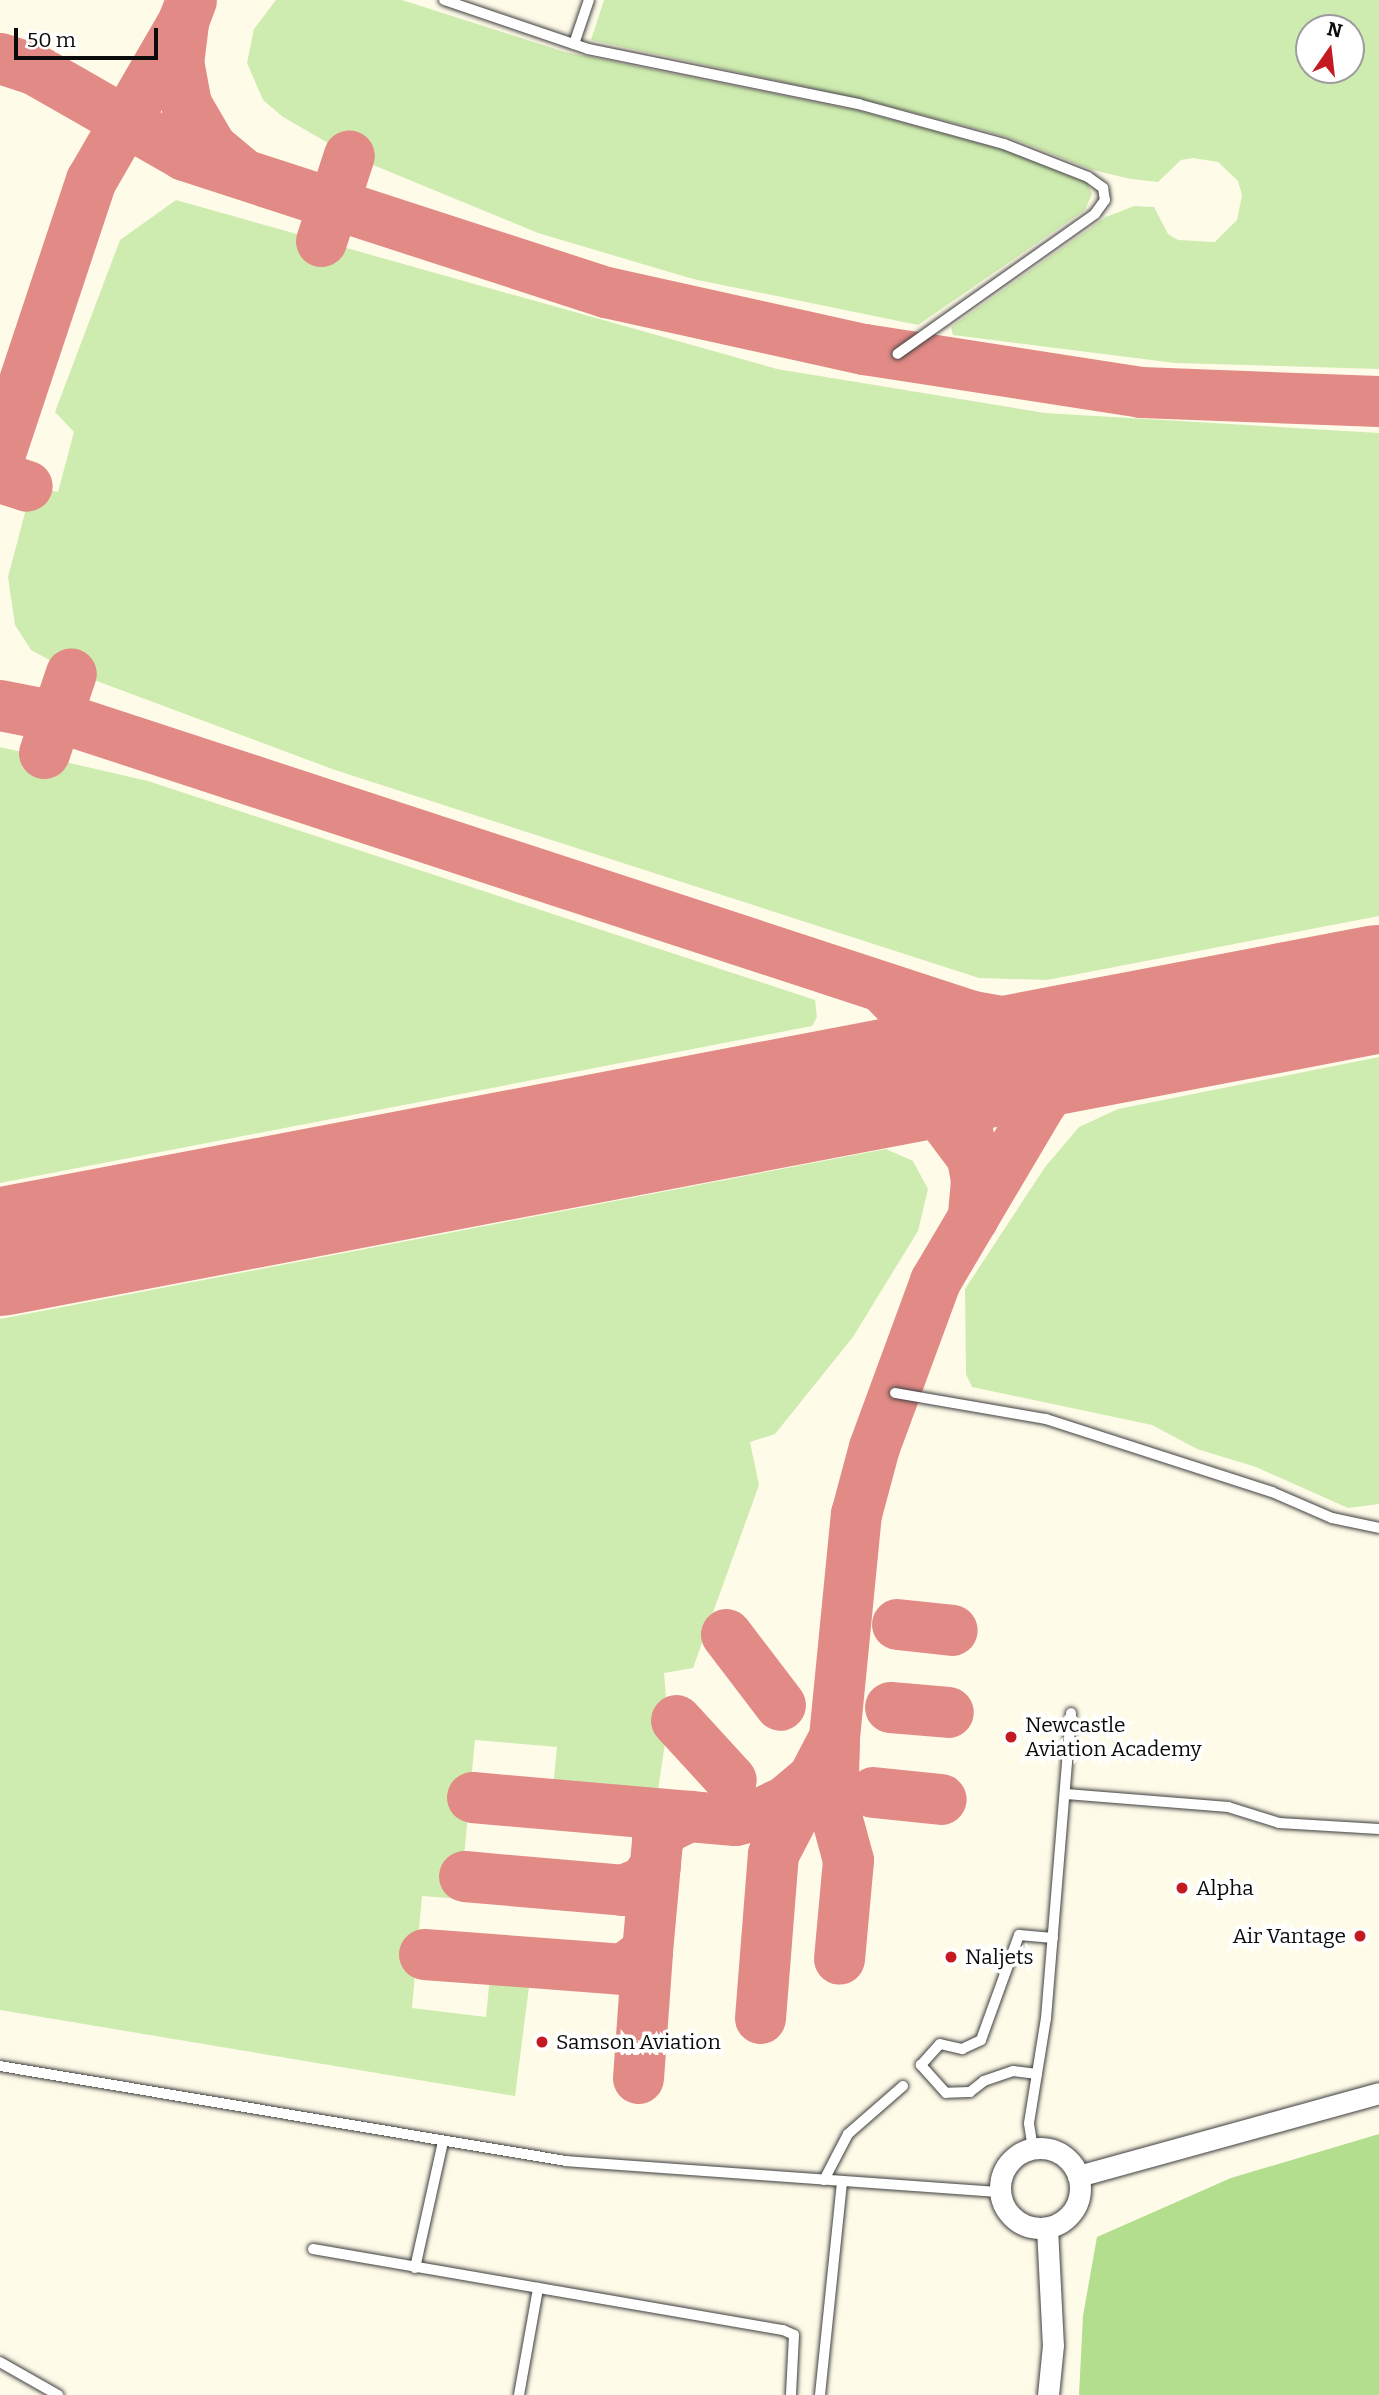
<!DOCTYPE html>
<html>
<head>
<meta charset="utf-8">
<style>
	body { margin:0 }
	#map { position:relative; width:1379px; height:2395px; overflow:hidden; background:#fffbe9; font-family:Bitter,serif }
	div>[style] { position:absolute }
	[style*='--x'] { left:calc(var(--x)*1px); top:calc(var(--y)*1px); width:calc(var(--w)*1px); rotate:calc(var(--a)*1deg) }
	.green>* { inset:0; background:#cfecb0 }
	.forest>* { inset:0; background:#b2de8e }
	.taxiway>* { height:51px; margin:-25.5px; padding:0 25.5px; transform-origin:25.5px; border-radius:25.5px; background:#e28a86 }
	.runway>* { height:128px; margin:-64px; padding:0 64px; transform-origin:64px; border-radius:64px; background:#e28a86 }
	.roads { filter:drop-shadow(0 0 2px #3e3e3e) drop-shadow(0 0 2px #3e3e3e) }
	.service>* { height:10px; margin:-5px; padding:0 5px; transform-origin:5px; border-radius:5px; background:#fff }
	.minor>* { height:21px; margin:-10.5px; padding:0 10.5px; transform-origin:10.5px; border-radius:10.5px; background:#fff }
	.minor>.ring { margin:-10.5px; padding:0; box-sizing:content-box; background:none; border:21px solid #fff; border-radius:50% }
	.dots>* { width:19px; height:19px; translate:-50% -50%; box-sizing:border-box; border:4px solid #fff; border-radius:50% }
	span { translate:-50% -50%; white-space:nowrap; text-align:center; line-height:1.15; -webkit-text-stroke:7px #fff; paint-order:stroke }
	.poi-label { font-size:21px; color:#0b0b0b }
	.left { translate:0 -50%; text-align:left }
	.right { translate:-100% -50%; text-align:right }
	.north { position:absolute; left:1295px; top:14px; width:70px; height:70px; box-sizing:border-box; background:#fff; border:2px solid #9d9d9d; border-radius:50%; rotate:14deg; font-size:19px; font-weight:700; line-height:28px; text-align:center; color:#0b0b0b }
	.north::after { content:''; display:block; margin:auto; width:24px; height:32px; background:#c51922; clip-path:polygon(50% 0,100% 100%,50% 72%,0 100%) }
	.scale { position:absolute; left:14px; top:28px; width:144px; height:32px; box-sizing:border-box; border:4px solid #0b0b0b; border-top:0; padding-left:9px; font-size:21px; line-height:24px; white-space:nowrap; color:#0b0b0b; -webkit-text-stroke:5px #fff; paint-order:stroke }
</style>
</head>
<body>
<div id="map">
	<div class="green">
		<i style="clip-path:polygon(276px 0,402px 0,565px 52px,859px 111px,1004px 150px,1087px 183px,1092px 194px,1085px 210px,918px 325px,693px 279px,538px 233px,349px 155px,283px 117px,263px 100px,247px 63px,254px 29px)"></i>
		<i style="clip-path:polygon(evenodd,604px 0,1379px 0,1379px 369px,1175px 363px,953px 335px,951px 327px,1106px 217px,1134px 206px,1154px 207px,1168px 234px,1178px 240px,1215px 242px,1237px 220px,1242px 195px,1238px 181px,1218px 162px,1193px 158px,1181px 160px,1158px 182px,1131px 179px,1093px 170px,1008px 137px,861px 99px,591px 40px,604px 0,1309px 28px,1351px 28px,1351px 70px,1309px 70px,1309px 28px)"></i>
		<i style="clip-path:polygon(176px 200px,777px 369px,1045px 413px,1379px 433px,1379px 916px,1047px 980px,979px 978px,335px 770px,70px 671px,31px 650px,15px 625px,8px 577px,32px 486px,58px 492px,74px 432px,55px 412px,120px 240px)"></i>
		<i style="clip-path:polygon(0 747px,148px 781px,815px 1000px,817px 1017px,812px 1026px,0 1183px)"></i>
		<i style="clip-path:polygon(1379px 1057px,1379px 1504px,1348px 1508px,1256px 1467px,1197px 1449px,1152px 1425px,972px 1387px,966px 1374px,965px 1289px,1045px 1167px,1079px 1127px,1118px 1109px)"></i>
		<i style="clip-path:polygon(886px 1149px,913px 1161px,928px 1189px,918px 1231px,853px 1337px,775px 1434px,750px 1442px,759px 1485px,693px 1668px,664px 1673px,668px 1723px,657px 1797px,553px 1788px,557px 1747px,475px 1740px,460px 1899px,422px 1896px,412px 2008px,486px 2017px,490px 1975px,530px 1979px,515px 2096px,0 2010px,0 1319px)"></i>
	</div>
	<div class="forest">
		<i style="clip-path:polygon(1379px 2134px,1379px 2395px,1079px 2395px,1083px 2316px,1097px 2237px,1231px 2178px)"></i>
	</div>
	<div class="taxiway">
		<i style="--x:183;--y:23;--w:38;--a:97"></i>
		<i style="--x:178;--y:61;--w:44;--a:79.5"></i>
		<i style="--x:186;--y:104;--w:50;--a:59.8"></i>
		<i style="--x:211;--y:147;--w:38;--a:40"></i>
		<i style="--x:0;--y:58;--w:36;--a:18"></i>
		<i style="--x:34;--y:69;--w:173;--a:29.8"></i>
		<i style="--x:184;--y:155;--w:444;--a:18"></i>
		<i style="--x:606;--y:292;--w:264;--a:12.5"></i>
		<i style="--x:864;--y:349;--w:280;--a:8.8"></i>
		<i style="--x:1141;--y:392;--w:238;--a:2.2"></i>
		<i style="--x:321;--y:241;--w:90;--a:-72"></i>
		<i style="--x:0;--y:453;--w:288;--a:-71.6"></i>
		<i style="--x:91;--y:180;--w:184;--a:-59.9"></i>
		<i style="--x:183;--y:21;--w:22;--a:-69"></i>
		<i style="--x:0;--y:477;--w:28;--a:18"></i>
		<i style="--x:0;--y:705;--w:57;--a:11.1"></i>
		<i style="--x:56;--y:716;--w:964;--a:18.13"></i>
		<i style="--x:972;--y:1016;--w:112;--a:9.8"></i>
		<i style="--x:1082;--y:1035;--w:69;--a:-1.7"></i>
		<i style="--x:44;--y:753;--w:84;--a:-71.4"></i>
		<i style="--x:885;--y:990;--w:57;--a:45.7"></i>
		<i style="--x:925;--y:1031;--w:74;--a:61"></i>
		<i style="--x:961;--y:1096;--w:85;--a:79.9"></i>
		<i style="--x:976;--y:1180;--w:38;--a:95"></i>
		<i style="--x:862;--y:1088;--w:76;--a:15.3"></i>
		<i style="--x:935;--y:1108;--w:60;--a:53.1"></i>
		<i style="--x:897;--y:1624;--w:55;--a:6.2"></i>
		<i style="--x:726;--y:1634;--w:89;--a:52.7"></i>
		<i style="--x:890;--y:1707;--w:58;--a:4.9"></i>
		<i style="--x:676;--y:1720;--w:81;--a:47.5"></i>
		<i style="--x:834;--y:1744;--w:57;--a:92"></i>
		<i style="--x:832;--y:1801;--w:61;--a:74.8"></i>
		<i style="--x:848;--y:1860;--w:99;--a:95.2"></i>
		<i style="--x:873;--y:1792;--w:68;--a:5.9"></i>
		<i style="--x:472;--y:1797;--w:218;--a:5"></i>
		<i style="--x:464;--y:1876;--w:160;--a:5"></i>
		<i style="--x:623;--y:1890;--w:23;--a:-23"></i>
		<i style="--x:644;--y:1881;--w:19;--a:-55"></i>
		<i style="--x:424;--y:1954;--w:200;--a:4.3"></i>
		<i style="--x:623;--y:1969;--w:30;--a:-37"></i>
		<i style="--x:647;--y:1951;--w:110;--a:-84.8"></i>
		<i style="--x:657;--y:1841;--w:15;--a:-62"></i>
		<i style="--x:664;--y:1828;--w:28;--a:-26"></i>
		<i style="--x:689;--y:1816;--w:46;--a:5"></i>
		<i style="--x:735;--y:1820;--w:21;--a:-14"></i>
		<i style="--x:755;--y:1815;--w:33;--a:-25"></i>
		<i style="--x:785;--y:1801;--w:31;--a:-40"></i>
		<i style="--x:760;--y:2018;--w:165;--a:-85.5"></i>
		<i style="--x:773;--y:1854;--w:132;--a:-62.5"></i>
		<i style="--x:834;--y:1737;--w:224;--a:-84.4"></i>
		<i style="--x:856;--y:1514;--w:69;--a:-75"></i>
		<i style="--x:874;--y:1447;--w:177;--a:-69.8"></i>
		<i style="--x:935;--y:1281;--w:208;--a:-59.4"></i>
		<i style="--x:1041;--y:1102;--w:71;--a:-53"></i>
		<i style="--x:638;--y:2078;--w:127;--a:-85.9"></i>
	</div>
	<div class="runway">
		<i style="--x:0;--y:1252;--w:1404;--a:-10.8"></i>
	</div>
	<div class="roads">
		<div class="service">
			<i style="--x:444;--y:0;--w:152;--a:18.8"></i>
			<i style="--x:588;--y:49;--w:276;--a:11.5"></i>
			<i style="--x:858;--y:104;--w:151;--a:15.3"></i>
			<i style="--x:1004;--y:144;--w:90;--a:21.4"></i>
			<i style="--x:1088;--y:177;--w:19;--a:36"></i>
			<i style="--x:1103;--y:188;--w:12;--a:81"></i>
			<i style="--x:1105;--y:200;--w:17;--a:126"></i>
			<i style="--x:1095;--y:214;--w:242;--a:144.7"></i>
			<i style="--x:574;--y:44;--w:46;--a:-71.2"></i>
			<i style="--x:895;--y:1393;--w:153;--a:9.8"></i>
			<i style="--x:1046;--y:1419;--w:237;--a:17.9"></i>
			<i style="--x:1272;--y:1492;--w:65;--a:23.4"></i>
			<i style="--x:1332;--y:1518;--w:48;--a:12"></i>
			<i style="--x:1066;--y:1794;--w:163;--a:4.6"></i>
			<i style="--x:1228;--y:1807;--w:53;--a:17.4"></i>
			<i style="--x:1279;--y:1823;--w:100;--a:3.4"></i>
			<i style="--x:0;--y:2066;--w:574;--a:9.53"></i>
			<i style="--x:566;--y:2161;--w:435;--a:4.1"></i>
			<i style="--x:1037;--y:2074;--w:24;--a:-173"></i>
			<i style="--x:1013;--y:2071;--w:31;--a:161"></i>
			<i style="--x:984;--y:2081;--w:18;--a:142"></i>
			<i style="--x:970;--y:2092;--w:24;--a:178"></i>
			<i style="--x:946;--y:2093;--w:38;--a:-132"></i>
			<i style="--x:921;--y:2065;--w:28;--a:-48"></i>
			<i style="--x:940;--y:2044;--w:23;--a:13"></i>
			<i style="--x:962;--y:2049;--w:21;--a:-25"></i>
			<i style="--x:981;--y:2040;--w:112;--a:-70.1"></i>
			<i style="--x:1019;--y:1935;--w:34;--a:5"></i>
			<i style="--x:1033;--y:2149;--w:26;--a:-99"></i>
			<i style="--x:1029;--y:2123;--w:106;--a:-80.8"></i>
			<i style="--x:1046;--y:2018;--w:306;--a:-85.3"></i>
			<i style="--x:824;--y:2180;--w:52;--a:-62.4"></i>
			<i style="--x:848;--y:2134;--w:73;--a:-41.1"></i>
			<i style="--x:313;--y:2249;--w:477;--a:9.8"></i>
			<i style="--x:783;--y:2330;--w:12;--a:24"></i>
			<i style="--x:794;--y:2335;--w:60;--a:92.9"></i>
			<i style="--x:415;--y:2268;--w:129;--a:-77.5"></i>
			<i style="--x:0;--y:2362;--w:67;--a:29.6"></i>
			<i style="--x:519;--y:2395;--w:109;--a:-79.9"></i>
			<i style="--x:820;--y:2395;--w:215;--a:-84.1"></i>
		</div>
		<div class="minor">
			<i class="ring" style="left:1000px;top:2148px;width:59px;height:59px"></i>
			<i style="--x:1078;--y:2176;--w:312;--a:-15.4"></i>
			<i style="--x:1047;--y:2228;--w:117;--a:87.1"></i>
			<i style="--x:1053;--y:2345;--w:50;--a:95.7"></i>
		</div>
	</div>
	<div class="dots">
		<i style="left:1011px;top:1737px;background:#c51922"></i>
		<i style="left:1182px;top:1888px;background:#c51922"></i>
		<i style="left:1360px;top:1936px;background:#c51922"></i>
		<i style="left:951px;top:1957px;background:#c51922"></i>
		<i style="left:542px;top:2042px;background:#c51922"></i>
	</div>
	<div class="poi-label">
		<span class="left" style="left:1025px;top:1737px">Newcastle<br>Aviation Academy</span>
		<span class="left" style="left:1196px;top:1888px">Alpha</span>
		<span class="right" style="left:1346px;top:1936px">Air Vantage</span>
		<span class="left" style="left:965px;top:1957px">Naljets</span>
		<span class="left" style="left:556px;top:2042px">Samson Aviation</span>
	</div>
	<div class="north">N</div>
	<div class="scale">50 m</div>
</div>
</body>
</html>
